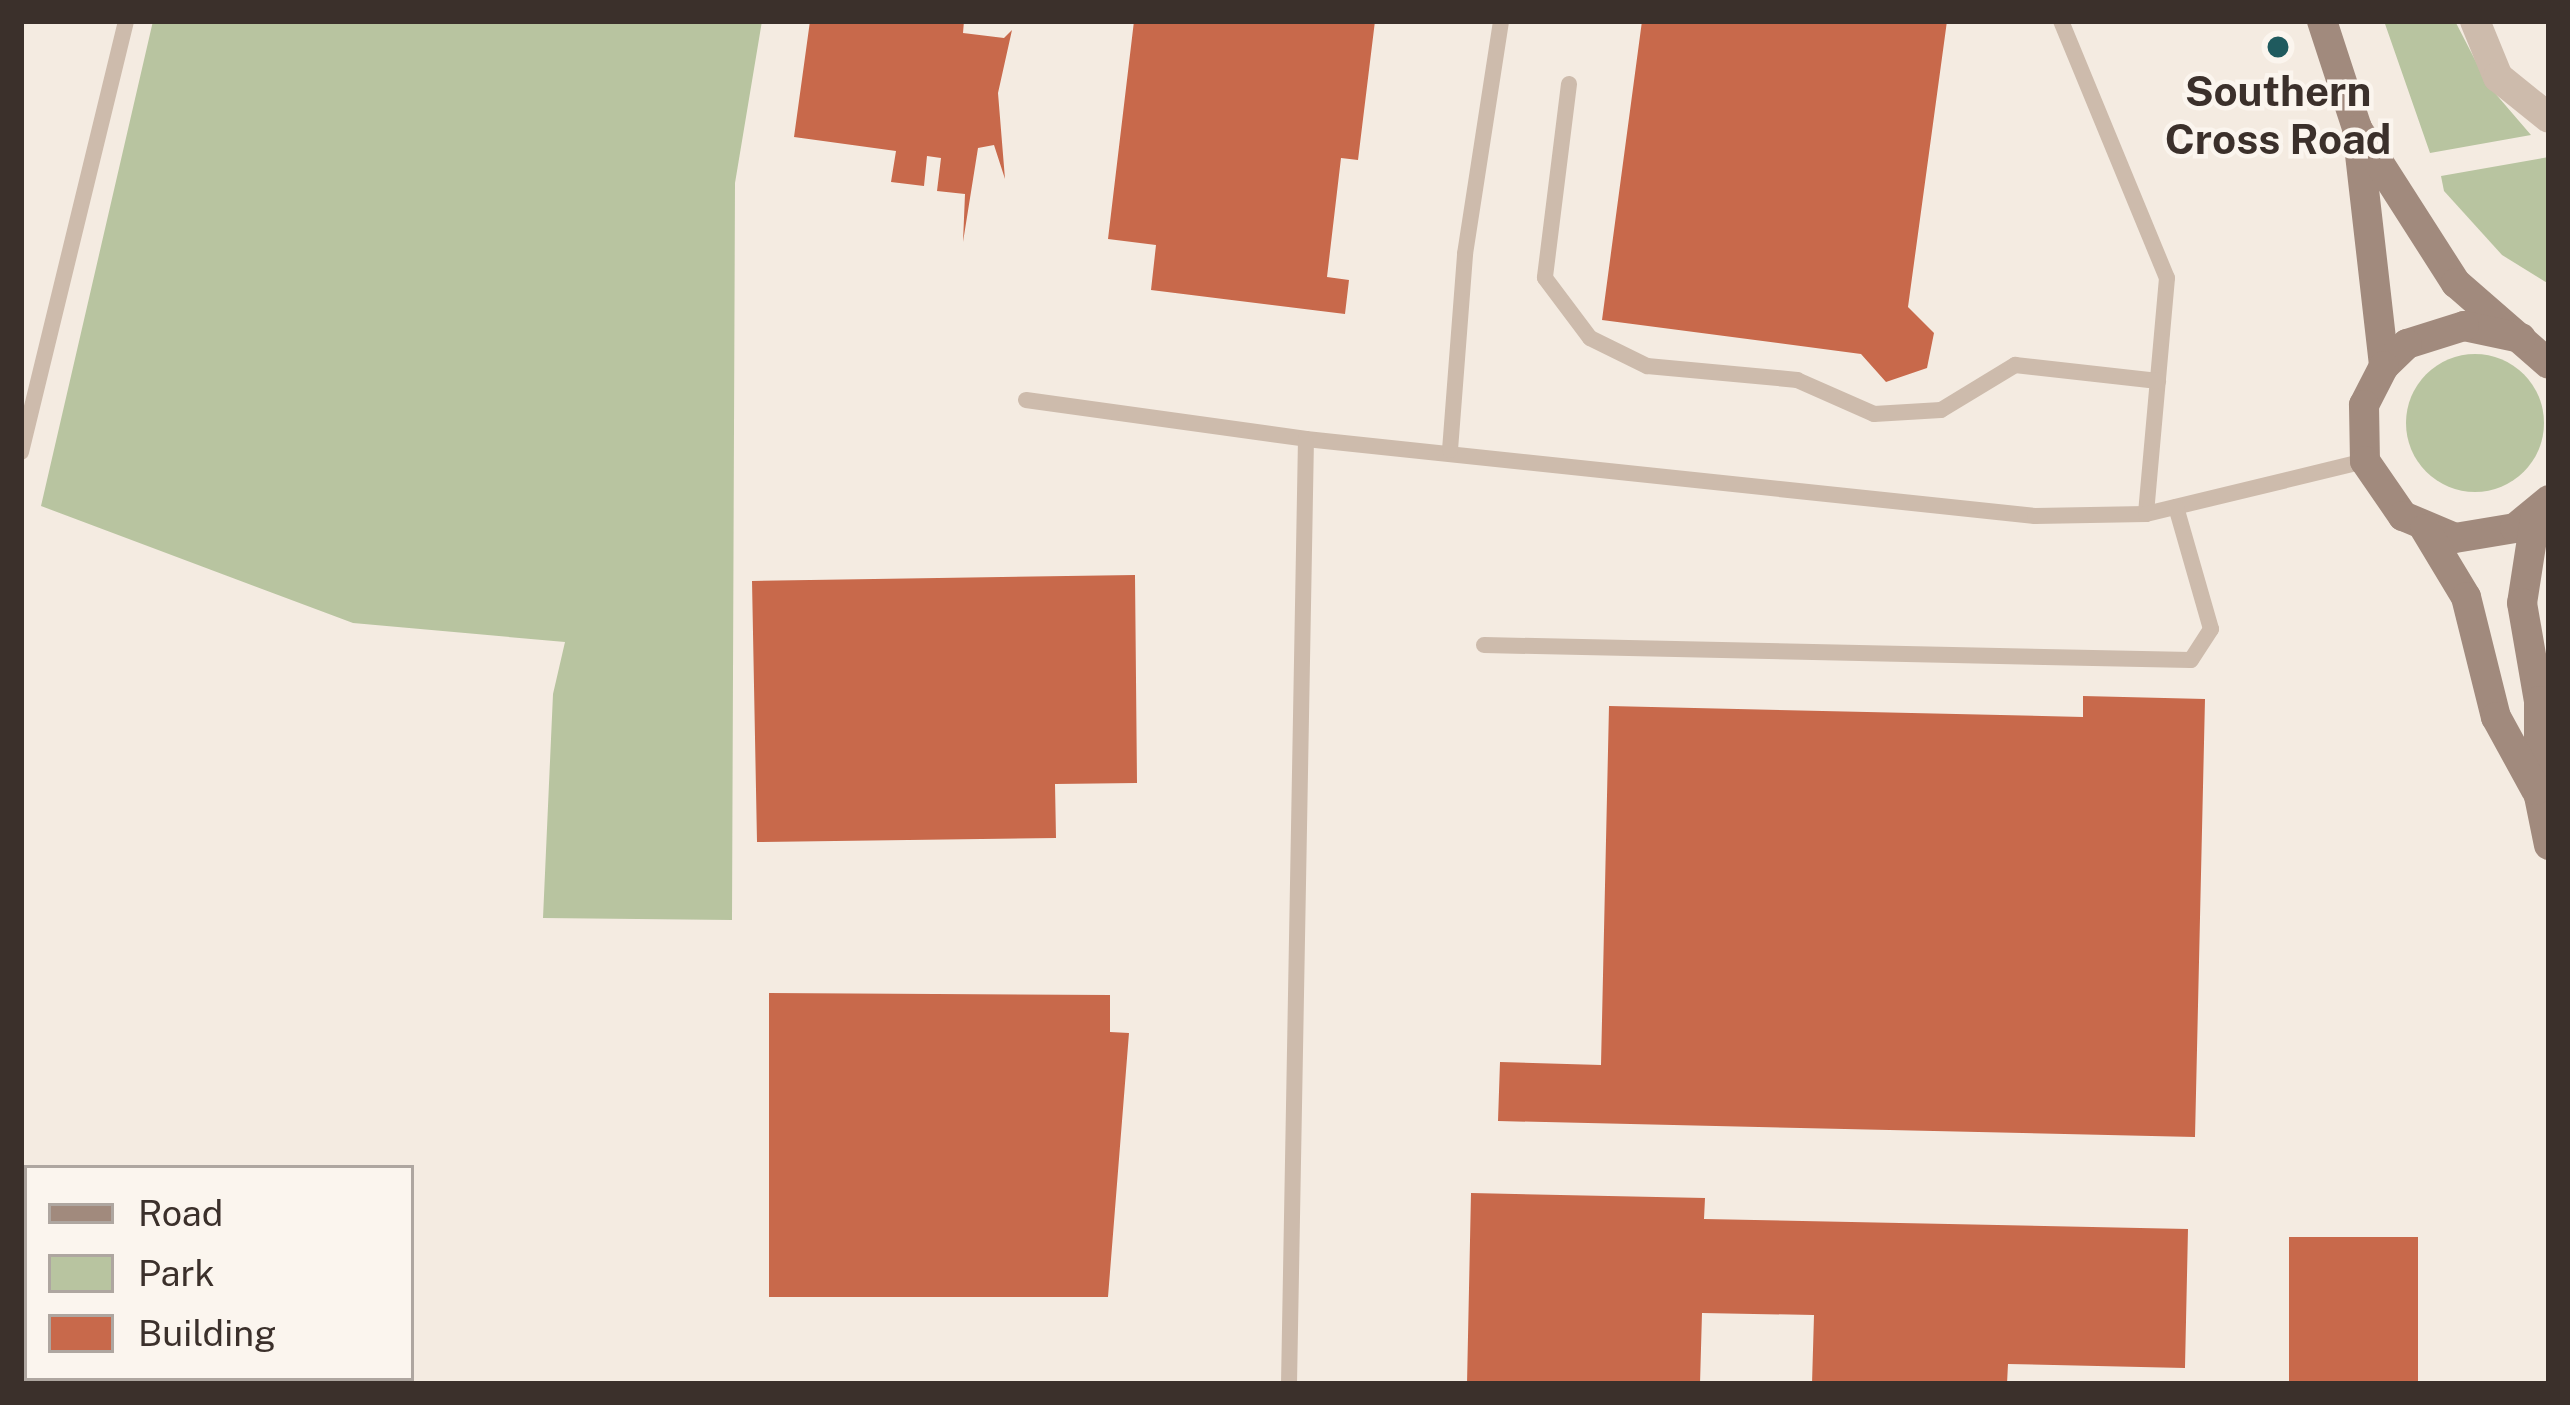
<!DOCTYPE html>
<html>
<head>
<meta charset="utf-8">
<style>
	body { margin:0 }
	#map { position:relative; width:2570px; height:1405px; overflow:hidden; background:#f4ebe1; font-family:"Public Sans",sans-serif }
	div>[style] { position:absolute }
	[style*='--x'] { left:calc(var(--x)*1px); top:calc(var(--y)*1px); width:calc(var(--w)*1px); rotate:calc(var(--a)*1deg) }
	.green>* { inset:0; background:#b8c4a0 }
	.round { border-radius:50% }
	.building>* { inset:0; background:#c8694b; transform-origin:0 0 }
	.lane>* { height:16px; margin:-8px; padding:0 8px; transform-origin:8px; border-radius:8px; background:#cdbbac }
	.street>* { height:30px; margin:-15px; padding:0 15px; transform-origin:15px; border-radius:15px; background:#cdbbac }
	.secondary>* { height:30px; margin:-15px; padding:0 15px; transform-origin:15px; border-radius:15px; background:#a18a7d }
	.dots>* { width:33px; height:33px; translate:-50% -50%; box-sizing:border-box; border:6px solid #fbf5ee; border-radius:50% }
	span { translate:-50% -50%; white-space:nowrap; text-align:center; line-height:1.15; -webkit-text-stroke:9px #fbf5ee; paint-order:stroke }
	.poi-label { font-size:42px; color:#3b302b; font-weight:700 }
	.frame { position:absolute; inset:0; border:24px solid #3b302b; pointer-events:none }
	.legend { position:absolute; left:24px; top:1165px; width:390px; height:216px; box-sizing:border-box; background:#fbf5ee; border:3px solid #aea6a0; margin:0; padding:15px 21px; list-style:none; font-size:36px; color:#3b302b }
	.legend li { display:flex; align-items:center; gap:24px; height:60px }
	.legend b { width:60px; border:3px solid #aea6a0 }
</style>
</head>
<body>
<div id="map">
	<div class="green">
		<i style="clip-path:polygon(153px 21px,762px 21px,735px 183px,732px 920px,543px 918px,553px 694px,565px 642px,353px 623px,41px 506px)"></i>
		<i style="clip-path:polygon(2384px 21px,2455px 21px,2488px 85px,2531px 135px,2430px 153px)"></i>
		<i style="clip-path:polygon(2549px 157px,2549px 284px,2502px 255px,2444px 191px,2441px 176px)"></i>
		<i class="round" style="left:2406px;top:354px;width:138px;height:138px"></i>
	</div>
	<div class="building">
		<i style="clip-path:polygon(810px 21px,964px 21px,963px 33px,1004px 38px,1012px 30px,998px 93px,1005px 179px,994px 145px,978px 148px,963px 242px,965px 194px,937px 191px,941px 158px,927px 156px,924px 186px,891px 182px,896px 151px,794px 137px)"></i>
		<i style="clip-path:polygon(1134px 21px,1375px 21px,1358px 160px,1341px 158px,1327px 277px,1349px 280px,1345px 314px,1151px 290px,1156px 245px,1108px 239px)"></i>
		<i style="clip-path:polygon(1642px 21px,1947px 21px,1908px 307px,1934px 333px,1927px 368px,1886px 382px,1861px 354px,1602px 320px)"></i>
		<i style="clip-path:polygon(1135px 575px,1137px 783px,1055px 784px,1056px 838px,757px 842px,752px 581px)"></i>
		<i style="clip-path:polygon(2083px 696px,2205px 699px,2195px 1137px,1498px 1121px,1500px 1062px,1601px 1065px,1609px 706px,2083px 717px)"></i>
		<i style="clip-path:polygon(769px 993px,1110px 995px,1110px 1032px,1129px 1033px,1108px 1297px,769px 1297px)"></i>
		<i style="clip-path:polygon(1471px 1193px,1705px 1198px,1704px 1219px,2188px 1229px,2185px 1368px,2008px 1364px,2007px 1384px,1812px 1384px,1814px 1315px,1702px 1313px,1700px 1384px,1467px 1384px)"></i>
		<i style="left:2289px;top:1237px;width:129px;height:147px"></i>
	</div>
	<div class="lane">
		<i style="--x:2061;--y:21;--w:278;--a:67.6"></i>
		<i style="--x:2167;--y:278;--w:237;--a:95.1"></i>
		<i style="--x:1569;--y:84;--w:195;--a:97.1"></i>
		<i style="--x:1545;--y:278;--w:75;--a:53.1"></i>
		<i style="--x:1590;--y:338;--w:64;--a:26.2"></i>
		<i style="--x:1647;--y:366;--w:151;--a:5.3"></i>
		<i style="--x:1797;--y:380;--w:84;--a:23.8"></i>
		<i style="--x:1874;--y:414;--w:67;--a:-3.4"></i>
		<i style="--x:1941;--y:410;--w:87;--a:-31.3"></i>
		<i style="--x:2015;--y:365;--w:144;--a:6.4"></i>
		<i style="--x:1026;--y:400;--w:283;--a:7.9"></i>
		<i style="--x:1306;--y:439;--w:733;--a:6.03"></i>
		<i style="--x:2035;--y:516;--w:111;--a:-1"></i>
		<i style="--x:2146;--y:514;--w:225;--a:-13.6"></i>
		<i style="--x:1450;--y:450;--w:197;--a:-85.6"></i>
		<i style="--x:1465;--y:254;--w:236;--a:-81.2"></i>
		<i style="--x:21;--y:452;--w:444;--a:-76.3"></i>
		<i style="--x:1484;--y:645;--w:707;--a:1.22"></i>
		<i style="--x:2191;--y:660;--w:37;--a:-57"></i>
		<i style="--x:2211;--y:629;--w:127;--a:-106"></i>
		<i style="--x:1289;--y:1384;--w:945;--a:-88.97"></i>
	</div>
	<div class="street">
		<i style="--x:2475;--y:21;--w:61;--a:67.7"></i>
		<i style="--x:2498;--y:77;--w:65;--a:38.8"></i>
	</div>
	<div class="secondary">
		<i style="--x:2322;--y:21;--w:113;--a:71.9"></i>
		<i style="--x:2357;--y:128;--w:240;--a:83.5"></i>
		<i style="--x:2358;--y:130;--w:182;--a:57.4"></i>
		<i style="--x:2456;--y:283;--w:123;--a:41.1"></i>
		<i style="--x:2521;--y:338;--w:58;--a:-168.1"></i>
		<i style="--x:2464;--y:326;--w:60;--a:162.5"></i>
		<i style="--x:2407;--y:344;--w:32;--a:136"></i>
		<i style="--x:2384;--y:366;--w:44;--a:117.1"></i>
		<i style="--x:2364;--y:405;--w:56;--a:89"></i>
		<i style="--x:2365;--y:461;--w:67;--a:55.4"></i>
		<i style="--x:2403;--y:516;--w:56;--a:22.9"></i>
		<i style="--x:2455;--y:538;--w:61;--a:-9.5"></i>
		<i style="--x:2515;--y:528;--w:44;--a:-39.5"></i>
		<i style="--x:2536;--y:513;--w:91;--a:98.8"></i>
		<i style="--x:2522;--y:603;--w:99;--a:80.2"></i>
		<i style="--x:2539;--y:701;--w:95;--a:90"></i>
		<i style="--x:2539;--y:796;--w:50;--a:78.5"></i>
		<i style="--x:2425;--y:529;--w:79;--a:58.9"></i>
		<i style="--x:2466;--y:597;--w:124;--a:76"></i>
		<i style="--x:2496;--y:717;--w:83;--a:61.3"></i>
	</div>
	<div class="dots">
		<i style="left:2278px;top:47px;background:#1f5a5e"></i>
	</div>
	<div class="poi-label">
		<span style="left:2278px;top:115px">Southern<br>Cross Road</span>
	</div>
	<div class="frame"></div>
	<ul class="legend">
	<li><b style="height:15px;background:#a18a7d"></b>Road</li>
	<li><b style="height:33px;background:#b8c4a0"></b>Park</li>
	<li><b style="height:33px;background:#c8694b"></b>Building</li>
	</ul>
</div>
</body>
</html>
